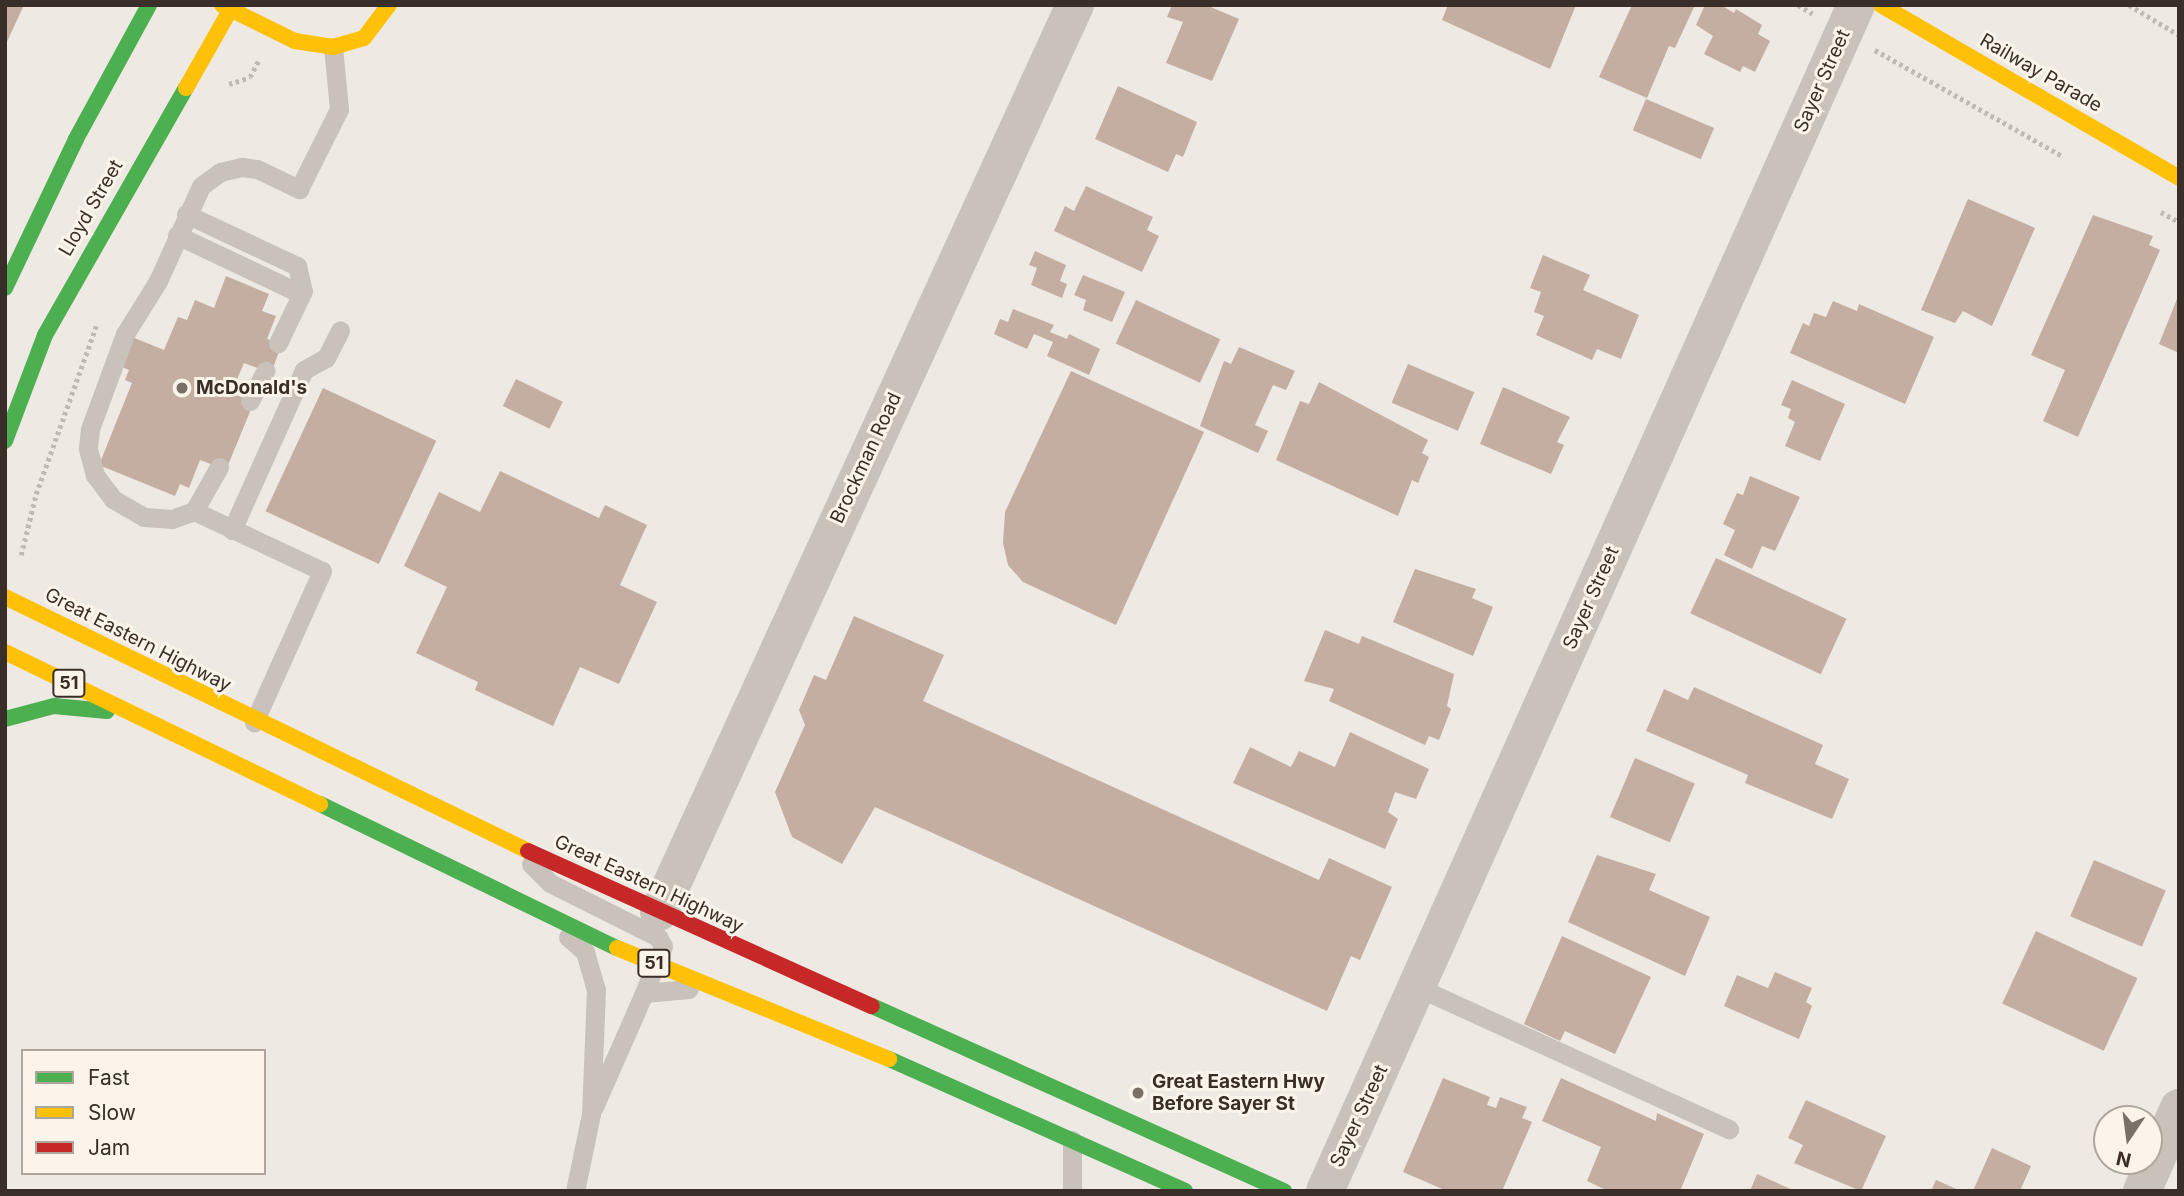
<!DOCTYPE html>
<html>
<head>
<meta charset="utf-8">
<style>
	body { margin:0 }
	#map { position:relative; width:2184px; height:1196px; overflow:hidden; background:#eee9e2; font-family:Inter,sans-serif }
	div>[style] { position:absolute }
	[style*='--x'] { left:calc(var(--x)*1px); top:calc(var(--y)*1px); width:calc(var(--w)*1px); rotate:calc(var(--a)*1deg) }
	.building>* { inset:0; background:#c4aea2; transform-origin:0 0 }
	.path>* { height:4.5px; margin-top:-2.25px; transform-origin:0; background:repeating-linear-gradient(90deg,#c1bab3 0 3.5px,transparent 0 7px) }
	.lane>* { height:19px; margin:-9.5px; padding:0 9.5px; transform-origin:9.5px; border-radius:9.5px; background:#c8c2bb }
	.street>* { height:38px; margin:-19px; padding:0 19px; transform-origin:19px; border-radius:19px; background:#c8c2bb }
	.fast>* { height:16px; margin:-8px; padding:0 8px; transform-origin:8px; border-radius:8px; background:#4caf50 }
	.slow>* { height:16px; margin:-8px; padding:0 8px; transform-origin:8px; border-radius:8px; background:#ffc107 }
	.jam>* { height:16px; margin:-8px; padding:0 8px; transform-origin:8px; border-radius:8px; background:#c62828 }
	.dots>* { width:19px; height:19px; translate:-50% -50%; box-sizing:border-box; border:4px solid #fbf4ea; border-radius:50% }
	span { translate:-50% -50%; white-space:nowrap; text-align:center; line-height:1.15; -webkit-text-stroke:6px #fbf4ea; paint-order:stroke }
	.shield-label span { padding:2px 5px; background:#fbf4ea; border:2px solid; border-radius:5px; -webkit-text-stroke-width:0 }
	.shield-label { font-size:18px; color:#3a2f28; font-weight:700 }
	.street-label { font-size:19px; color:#3a2f28 }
	.poi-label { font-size:19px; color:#3a2f28; font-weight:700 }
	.left { translate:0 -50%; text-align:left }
	.frame { position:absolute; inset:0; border:7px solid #3a2f28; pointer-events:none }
	.legend { position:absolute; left:21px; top:1049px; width:245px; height:126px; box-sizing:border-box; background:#fbf4ea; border:2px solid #aea59c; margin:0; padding:9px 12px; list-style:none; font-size:21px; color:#3a2f28 }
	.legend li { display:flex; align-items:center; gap:14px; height:35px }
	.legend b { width:35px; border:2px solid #aea59c }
	.north { position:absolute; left:2093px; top:1105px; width:70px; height:70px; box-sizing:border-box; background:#fbf4ea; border:2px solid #aea59c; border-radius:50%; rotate:193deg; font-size:19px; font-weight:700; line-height:28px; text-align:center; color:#3a2f28 }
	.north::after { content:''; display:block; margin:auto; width:24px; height:32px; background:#797069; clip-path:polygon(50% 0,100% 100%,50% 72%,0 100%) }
</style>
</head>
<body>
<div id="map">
	<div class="building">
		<i style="clip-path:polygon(5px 5px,24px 5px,5px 46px)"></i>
		<i style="clip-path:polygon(1172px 5px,1206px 5px,1239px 19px,1212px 81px,1166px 63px,1183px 22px,1167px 17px)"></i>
		<i style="clip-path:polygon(1448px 5px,1576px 5px,1550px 69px,1442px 20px)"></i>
		<i style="clip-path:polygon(1632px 5px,1695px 5px,1675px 48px,1669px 46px,1647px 98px,1599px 77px)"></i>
		<i style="clip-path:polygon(1705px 5px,1721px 5px,1734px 13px,1736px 9px,1762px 25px,1758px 34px,1770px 41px,1755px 72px,1743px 66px,1740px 72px,1704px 54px,1713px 36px,1696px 25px)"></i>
		<i style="clip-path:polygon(1118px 86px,1197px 122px,1183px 157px,1176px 154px,1168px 172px,1095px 139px)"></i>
		<i style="left:1646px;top:99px;width:74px;height:34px;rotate:23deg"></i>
		<i style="clip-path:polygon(1086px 186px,1153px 217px,1147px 230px,1159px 236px,1142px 272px,1054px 231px,1065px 206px,1074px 211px)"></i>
		<i style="clip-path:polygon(1968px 199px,2035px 228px,1992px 326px,1963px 311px,1955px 323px,1921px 310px)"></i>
		<i style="clip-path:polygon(2093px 215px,2153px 236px,2149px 245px,2160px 250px,2078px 437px,2043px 421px,2065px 370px,2031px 355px)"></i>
		<i style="clip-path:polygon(1035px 251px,1066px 265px,1060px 281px,1067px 284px,1062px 298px,1031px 285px,1037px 268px,1029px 265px)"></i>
		<i style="clip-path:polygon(1543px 255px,1590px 275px,1583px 290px,1639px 315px,1621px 359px,1597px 349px,1592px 360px,1536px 335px,1544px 316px,1534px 312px,1541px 292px,1530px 288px)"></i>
		<i style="clip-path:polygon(1083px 275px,1125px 292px,1112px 322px,1083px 310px,1086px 300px,1074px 295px)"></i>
		<i style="clip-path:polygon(226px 276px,269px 294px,262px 311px,276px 316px,267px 339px,282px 344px,271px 373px,244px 363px,231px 393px,254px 402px,226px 470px,200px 460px,189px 488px,180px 484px,175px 496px,99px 465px,132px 383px,125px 380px,129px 370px,120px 366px,132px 337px,164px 350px,178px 317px,187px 320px,195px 300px,214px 308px)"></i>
		<i style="clip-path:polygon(2179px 294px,2179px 353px,2159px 344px)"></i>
		<i style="left:1136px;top:300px;width:93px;height:48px;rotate:25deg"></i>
		<i style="clip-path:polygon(1833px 301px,1857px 311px,1859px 304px,1934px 337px,1905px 404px,1790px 353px,1803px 323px,1809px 326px,1814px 313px,1826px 317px)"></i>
		<i style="clip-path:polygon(1013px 309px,1054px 325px,1050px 332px,1067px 339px,1069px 334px,1100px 349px,1089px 375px,1047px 356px,1053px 342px,1034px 334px,1027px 349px,994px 334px,1000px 319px,1008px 322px)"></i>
		<i style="clip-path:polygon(1239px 347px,1295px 371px,1286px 390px,1273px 385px,1255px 425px,1268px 431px,1258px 453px,1200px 426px,1224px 361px,1231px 364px)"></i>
		<i style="left:1408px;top:364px;width:72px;height:42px;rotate:23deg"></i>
		<i style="clip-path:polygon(1071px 371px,1204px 432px,1116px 625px,1023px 582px,1008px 565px,1003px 543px,1005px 512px)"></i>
		<i style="left:516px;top:379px;width:52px;height:30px;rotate:26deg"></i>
		<i style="clip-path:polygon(1792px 380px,1845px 404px,1820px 461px,1785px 446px,1795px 422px,1788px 418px,1791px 409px,1781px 405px)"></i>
		<i style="clip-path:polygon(1319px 382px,1428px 440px,1422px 453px,1429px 457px,1418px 483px,1412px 480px,1398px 516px,1276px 460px,1300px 401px,1309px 404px)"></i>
		<i style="clip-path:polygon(1503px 387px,1570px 417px,1557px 442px,1564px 445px,1551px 474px,1480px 444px)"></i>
		<i style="left:323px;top:388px;width:125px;height:136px;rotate:25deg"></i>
		<i style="clip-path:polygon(500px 471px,599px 518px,605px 505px,647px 525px,620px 585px,657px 602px,619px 684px,580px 667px,553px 726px,475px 690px,478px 682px,416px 653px,447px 587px,404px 566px,439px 492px,480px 512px)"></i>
		<i style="clip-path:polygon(1750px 476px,1800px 497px,1775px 551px,1762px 546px,1752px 569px,1724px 555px,1735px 530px,1723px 524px,1737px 493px,1743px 495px)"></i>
		<i style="left:1716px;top:558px;width:144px;height:61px;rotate:25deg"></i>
		<i style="clip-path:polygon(1415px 569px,1476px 589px,1472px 598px,1493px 607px,1473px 656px,1393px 622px)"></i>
		<i style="clip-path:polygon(854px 616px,944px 655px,923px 701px,1319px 880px,1329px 858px,1392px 887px,1360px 960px,1351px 956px,1327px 1011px,875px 807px,842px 864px,792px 837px,775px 792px,805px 725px,799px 710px,814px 675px,826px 680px)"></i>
		<i style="clip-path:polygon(1325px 630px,1359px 644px,1362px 636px,1454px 674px,1447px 706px,1451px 709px,1439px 740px,1429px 736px,1425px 745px,1329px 701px,1334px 689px,1304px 681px)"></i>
		<i style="clip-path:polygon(1694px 687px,1823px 745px,1815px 764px,1849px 779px,1832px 819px,1745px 783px,1748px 775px,1646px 731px,1664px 689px,1688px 700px)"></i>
		<i style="clip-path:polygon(1350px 732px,1429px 769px,1416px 799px,1395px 792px,1388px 812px,1398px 819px,1385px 849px,1233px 783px,1250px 747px,1291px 767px,1299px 751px,1335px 767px)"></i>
		<i style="left:1635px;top:758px;width:65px;height:64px;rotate:23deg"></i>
		<i style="clip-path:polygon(1597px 855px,1656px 874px,1649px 890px,1710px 917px,1685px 976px,1568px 922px)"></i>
		<i style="left:2094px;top:860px;width:78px;height:61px;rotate:23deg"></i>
		<i style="left:2036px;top:931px;width:112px;height:80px;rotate:25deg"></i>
		<i style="clip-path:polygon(1562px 936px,1651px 977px,1615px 1054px,1565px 1031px,1560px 1041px,1524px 1024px)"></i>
		<i style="clip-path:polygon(1775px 972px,1812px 988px,1806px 1002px,1812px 1006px,1799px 1039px,1724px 1006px,1737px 975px,1768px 988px)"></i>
		<i style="clip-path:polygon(1443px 1078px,1490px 1097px,1487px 1105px,1496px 1108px,1500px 1097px,1527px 1107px,1522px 1118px,1532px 1122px,1502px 1191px,1447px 1191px,1403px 1172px)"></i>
		<i style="clip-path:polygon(1561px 1078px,1656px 1121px,1657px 1113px,1704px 1134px,1680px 1191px,1608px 1191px,1587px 1181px,1601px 1147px,1542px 1121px)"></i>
		<i style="clip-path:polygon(1806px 1100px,1886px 1136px,1861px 1191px,1794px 1163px,1803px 1145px,1788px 1138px)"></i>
		<i style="clip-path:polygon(1992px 1148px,2031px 1166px,2020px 1191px,1973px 1191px)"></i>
		<i style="clip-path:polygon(1757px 1174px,1795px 1191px,1750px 1191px)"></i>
		<i style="clip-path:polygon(1936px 1180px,1961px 1191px,1931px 1191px)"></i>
	</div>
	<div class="path">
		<i style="--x:1798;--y:5;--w:17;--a:31"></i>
		<i style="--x:2129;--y:5;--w:58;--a:31"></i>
		<i style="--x:1875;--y:50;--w:215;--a:29.5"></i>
		<i style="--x:229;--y:84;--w:22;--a:-18"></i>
		<i style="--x:250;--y:77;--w:18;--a:-63"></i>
		<i style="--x:2161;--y:212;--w:21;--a:29"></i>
		<i style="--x:21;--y:555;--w:63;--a:-76.2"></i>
		<i style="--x:36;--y:494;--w:181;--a:-70.3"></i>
	</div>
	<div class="lane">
		<i style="--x:186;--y:214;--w:123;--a:25.1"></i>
		<i style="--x:297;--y:266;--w:26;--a:77"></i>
		<i style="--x:303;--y:291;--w:58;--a:115.7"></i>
		<i style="--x:177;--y:235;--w:137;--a:25.4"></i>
		<i style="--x:250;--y:401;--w:34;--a:-63"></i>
		<i style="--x:219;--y:467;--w:51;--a:119.6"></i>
		<i style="--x:194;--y:511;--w:23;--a:160"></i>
		<i style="--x:172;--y:519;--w:28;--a:-176"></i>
		<i style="--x:144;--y:517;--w:36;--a:-150"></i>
		<i style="--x:113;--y:499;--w:30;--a:-127"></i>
		<i style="--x:95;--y:475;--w:28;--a:-105"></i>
		<i style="--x:88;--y:448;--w:19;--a:-84"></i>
		<i style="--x:90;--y:429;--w:101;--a:-69.8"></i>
		<i style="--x:125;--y:334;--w:62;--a:-58.1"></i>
		<i style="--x:158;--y:281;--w:104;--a:-65.6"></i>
		<i style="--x:201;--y:186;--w:24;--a:-36"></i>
		<i style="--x:220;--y:172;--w:23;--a:-13"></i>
		<i style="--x:242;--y:167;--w:15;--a:8"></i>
		<i style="--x:257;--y:169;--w:47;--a:25.5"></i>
		<i style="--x:299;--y:189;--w:89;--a:-63.4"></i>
		<i style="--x:339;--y:109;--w:62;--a:-95.5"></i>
		<i style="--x:194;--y:511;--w:141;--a:25.1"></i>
		<i style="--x:322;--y:571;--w:166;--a:114.2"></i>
		<i style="--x:232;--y:530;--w:175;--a:-65.8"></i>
		<i style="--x:304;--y:370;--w:25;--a:-29"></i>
		<i style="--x:326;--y:358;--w:31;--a:-63"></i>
		<i style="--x:531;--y:864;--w:27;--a:45"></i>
		<i style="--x:550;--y:883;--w:121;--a:26.6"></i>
		<i style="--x:658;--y:937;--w:10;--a:61"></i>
		<i style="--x:663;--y:946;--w:51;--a:112"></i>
		<i style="--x:568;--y:937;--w:23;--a:41"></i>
		<i style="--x:585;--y:952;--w:40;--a:74"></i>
		<i style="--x:596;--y:990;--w:124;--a:92.3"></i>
		<i style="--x:591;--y:1114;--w:79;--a:101.7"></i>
		<i style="--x:1417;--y:987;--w:343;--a:24.5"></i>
		<i style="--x:594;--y:1107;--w:124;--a:-66.3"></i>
		<i style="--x:644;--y:993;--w:45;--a:-5.1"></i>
		<i style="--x:1072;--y:1140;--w:51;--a:90"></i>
	</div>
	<div class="street">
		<i style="--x:659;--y:912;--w:998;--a:-65.36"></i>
		<i style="--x:1325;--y:1191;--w:1299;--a:-65.88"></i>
		<i style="--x:2142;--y:1191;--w:91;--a:-66"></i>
	</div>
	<div class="fast">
		<i style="--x:5;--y:288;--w:165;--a:-64.5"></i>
		<i style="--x:76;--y:139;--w:153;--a:-61.4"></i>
		<i style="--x:5;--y:441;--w:113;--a:-69.3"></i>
		<i style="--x:45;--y:335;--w:284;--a:-60.3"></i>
		<i style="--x:5;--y:719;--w:51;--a:-14.9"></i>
		<i style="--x:54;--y:706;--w:53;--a:5.4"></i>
		<i style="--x:320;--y:804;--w:330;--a:25.9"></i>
		<i style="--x:872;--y:1006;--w:452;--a:24.2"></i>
		<i style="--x:889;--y:1059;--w:324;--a:24"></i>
	</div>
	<div class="slow">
		<i style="--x:222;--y:5;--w:81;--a:26.3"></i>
		<i style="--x:295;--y:41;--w:38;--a:9"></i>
		<i style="--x:333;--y:47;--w:32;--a:-16"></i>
		<i style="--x:364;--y:38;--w:41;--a:-52.9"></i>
		<i style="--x:1881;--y:5;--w:345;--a:30.1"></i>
		<i style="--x:186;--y:88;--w:95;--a:-60.5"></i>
		<i style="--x:5;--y:597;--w:581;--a:25.9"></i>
		<i style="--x:5;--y:652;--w:350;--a:25.8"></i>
		<i style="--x:617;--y:948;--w:294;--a:22.2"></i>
	</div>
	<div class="jam">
		<i style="--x:528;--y:851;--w:377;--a:24.3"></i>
	</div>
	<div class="dots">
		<i style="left:182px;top:388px;background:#797069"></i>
		<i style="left:1138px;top:1093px;background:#797069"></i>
	</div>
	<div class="shield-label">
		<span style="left:69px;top:683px">51</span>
		<span style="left:654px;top:963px">51</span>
	</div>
	<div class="street-label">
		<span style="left:2041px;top:73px;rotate:30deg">Railway Parade</span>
		<span style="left:1822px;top:81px;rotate:-66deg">Sayer Street</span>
		<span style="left:91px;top:208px;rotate:-60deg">Lloyd Street</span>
		<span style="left:866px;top:458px;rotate:-65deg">Brockman Road</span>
		<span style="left:1591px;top:598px;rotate:-66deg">Sayer Street</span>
		<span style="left:138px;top:640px;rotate:27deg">Great Eastern Highway</span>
		<span style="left:649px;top:884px;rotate:25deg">Great Eastern Highway</span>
		<span style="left:1359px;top:1116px;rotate:-65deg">Sayer Street</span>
	</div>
	<div class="poi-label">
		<span class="left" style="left:196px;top:388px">McDonald's</span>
		<span class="left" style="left:1152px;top:1093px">Great Eastern Hwy<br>Before Sayer St</span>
	</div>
	<div class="frame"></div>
	<ul class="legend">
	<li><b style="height:9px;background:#4caf50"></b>Fast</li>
	<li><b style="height:9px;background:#ffc107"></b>Slow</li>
	<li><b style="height:9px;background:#c62828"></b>Jam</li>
	</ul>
	<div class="north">N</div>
</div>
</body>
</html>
